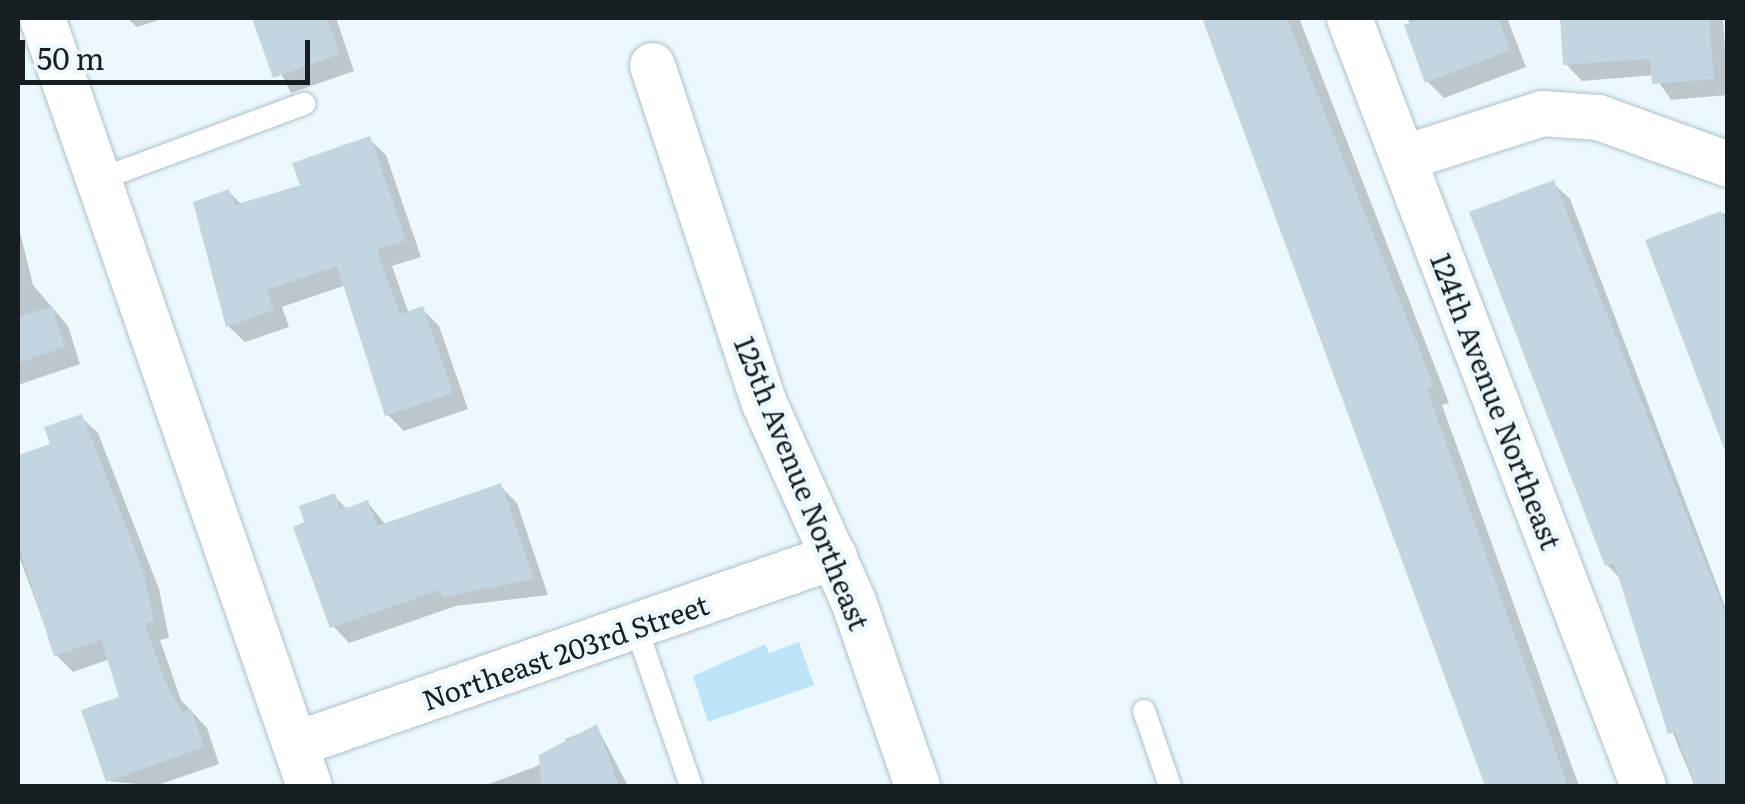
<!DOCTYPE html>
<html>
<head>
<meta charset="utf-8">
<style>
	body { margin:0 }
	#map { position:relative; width:1745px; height:804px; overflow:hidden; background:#ecf8fe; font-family:Literata,serif }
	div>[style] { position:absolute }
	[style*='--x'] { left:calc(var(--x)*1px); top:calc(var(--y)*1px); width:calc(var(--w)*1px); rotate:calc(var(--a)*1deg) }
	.green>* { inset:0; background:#bde4f9 }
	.shadow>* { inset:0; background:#0003 }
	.building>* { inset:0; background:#c3d5e0 }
	.roads { filter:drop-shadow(0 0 2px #aec0ca) drop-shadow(0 0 2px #aec0ca) }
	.lane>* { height:22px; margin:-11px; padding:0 11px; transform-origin:11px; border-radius:11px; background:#fff }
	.street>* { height:45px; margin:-22.5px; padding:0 22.5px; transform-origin:22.5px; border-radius:22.5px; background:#fff }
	span { translate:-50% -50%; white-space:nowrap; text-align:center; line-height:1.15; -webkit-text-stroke:9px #ecf8fe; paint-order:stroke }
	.street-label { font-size:28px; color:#171e21 }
	.frame { position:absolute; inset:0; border:20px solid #171e21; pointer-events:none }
	.scale { position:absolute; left:20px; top:40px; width:290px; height:45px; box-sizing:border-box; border:5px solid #171e21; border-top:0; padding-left:12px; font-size:30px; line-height:35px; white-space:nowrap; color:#171e21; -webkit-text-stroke:8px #ecf8fe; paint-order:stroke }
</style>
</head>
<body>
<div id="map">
	<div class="green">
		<i style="clip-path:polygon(799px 642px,814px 685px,708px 722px,693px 676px,765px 644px,769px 653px)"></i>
	</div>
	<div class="shadow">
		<i style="clip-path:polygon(127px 18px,165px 18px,137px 27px)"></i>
		<i style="clip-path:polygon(252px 18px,336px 18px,354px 71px,291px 93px)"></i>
		<i style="clip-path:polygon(1205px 18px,1299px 18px,1449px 403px,1442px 405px,1579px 786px,1494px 786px)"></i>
		<i style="clip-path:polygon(1408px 18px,1507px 18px,1526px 67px,1444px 98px,1428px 82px)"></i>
		<i style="clip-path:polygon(1562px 18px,1723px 18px,1728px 95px,1671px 100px,1654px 75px,1582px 81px,1566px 64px)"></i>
		<i style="clip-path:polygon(369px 139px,386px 155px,421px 257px,392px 266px,409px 314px,422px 309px,439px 326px,468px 409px,404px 431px,388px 415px,346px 285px,282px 307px,289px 327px,245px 342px,228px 326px,229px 192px,243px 206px,303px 186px)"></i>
		<i style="clip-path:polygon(1553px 183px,1570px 199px,1728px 614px,1728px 786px,1695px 786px,1650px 678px,1658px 675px,1624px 582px,1607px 565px)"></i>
		<i style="clip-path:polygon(1723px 213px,1728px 217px,1728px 452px,1648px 241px)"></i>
		<i style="clip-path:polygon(18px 224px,33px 285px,68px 326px,80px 364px,18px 385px)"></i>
		<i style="clip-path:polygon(81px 417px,98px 433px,159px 589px,169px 638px,160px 640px,181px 700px,207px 728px,219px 764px,155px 786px,108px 781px,122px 698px,110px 659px,73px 672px,56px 655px,18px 554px,18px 458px,53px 445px)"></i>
		<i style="clip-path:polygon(500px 486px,517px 503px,548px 595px,456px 606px,349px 643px,333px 626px,307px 524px,334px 496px,348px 510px,368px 503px,386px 525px)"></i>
		<i style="clip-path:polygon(597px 727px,628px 786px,483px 786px,535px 767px,567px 747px,565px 739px)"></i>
	</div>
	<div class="building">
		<i style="clip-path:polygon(252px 18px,327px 18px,340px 54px,273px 78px)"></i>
		<i style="clip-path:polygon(1202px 18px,1287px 18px,1434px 386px,1427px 389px,1568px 786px,1485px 786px)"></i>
		<i style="clip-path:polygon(1423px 18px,1498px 18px,1511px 50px,1425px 83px,1404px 25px)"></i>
		<i style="clip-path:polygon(1560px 18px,1709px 18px,1714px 79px,1652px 84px,1650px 59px,1563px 65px)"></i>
		<i style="clip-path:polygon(370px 136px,406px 240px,377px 250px,400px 314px,423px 306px,453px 393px,385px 416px,337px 266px,267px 290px,274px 310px,226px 327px,193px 202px,229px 189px,235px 205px,300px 185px,292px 163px)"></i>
		<i style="clip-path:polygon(1554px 180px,1728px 620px,1728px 786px,1696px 786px,1675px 732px,1668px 734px,1614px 563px,1605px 566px,1469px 212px)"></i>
		<i style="clip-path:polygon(1721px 211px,1728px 229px,1725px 451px,1645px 240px)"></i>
		<i style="clip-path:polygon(52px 307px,65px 347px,18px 363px,18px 316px)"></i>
		<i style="clip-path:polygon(82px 414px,143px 570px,154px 621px,145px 624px,165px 681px,182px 712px,191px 709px,204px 747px,106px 782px,81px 710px,119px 697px,101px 640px,54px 656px,18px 544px,18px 455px,50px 444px,44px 427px)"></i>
		<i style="clip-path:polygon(501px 483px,534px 579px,443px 597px,440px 590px,330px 628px,293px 527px,304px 522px,299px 506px,335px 493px,340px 510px,368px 500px,377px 526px)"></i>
		<i style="clip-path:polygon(597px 724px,619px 786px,541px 786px,539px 755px)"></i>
	</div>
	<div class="roads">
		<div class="lane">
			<i style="--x:98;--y:180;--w:220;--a:-20.3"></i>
			<i style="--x:636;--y:627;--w:168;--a:70.9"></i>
			<i style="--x:1144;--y:711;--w:79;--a:70.9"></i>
		</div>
		<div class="street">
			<i style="--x:42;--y:18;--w:813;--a:70.83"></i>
			<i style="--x:1349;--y:18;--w:822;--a:69.05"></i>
			<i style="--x:652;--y:65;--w:356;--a:71.7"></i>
			<i style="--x:764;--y:403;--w:217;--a:65.8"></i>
			<i style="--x:853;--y:601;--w:196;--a:70.9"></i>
			<i style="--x:1405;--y:157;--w:144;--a:-17.8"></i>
			<i style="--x:1542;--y:113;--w:56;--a:4.1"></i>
			<i style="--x:1598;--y:117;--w:138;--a:19.9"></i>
			<i style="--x:295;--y:744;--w:571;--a:-19.23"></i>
		</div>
	</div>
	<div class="street-label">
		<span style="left:1497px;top:401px;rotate:69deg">124th Avenue Northeast</span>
		<span style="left:803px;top:483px;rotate:68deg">125th Avenue Northeast</span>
		<span style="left:565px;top:651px;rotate:-19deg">Northeast 203rd Street</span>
	</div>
	<div class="frame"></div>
	<div class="scale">50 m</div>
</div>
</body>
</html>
